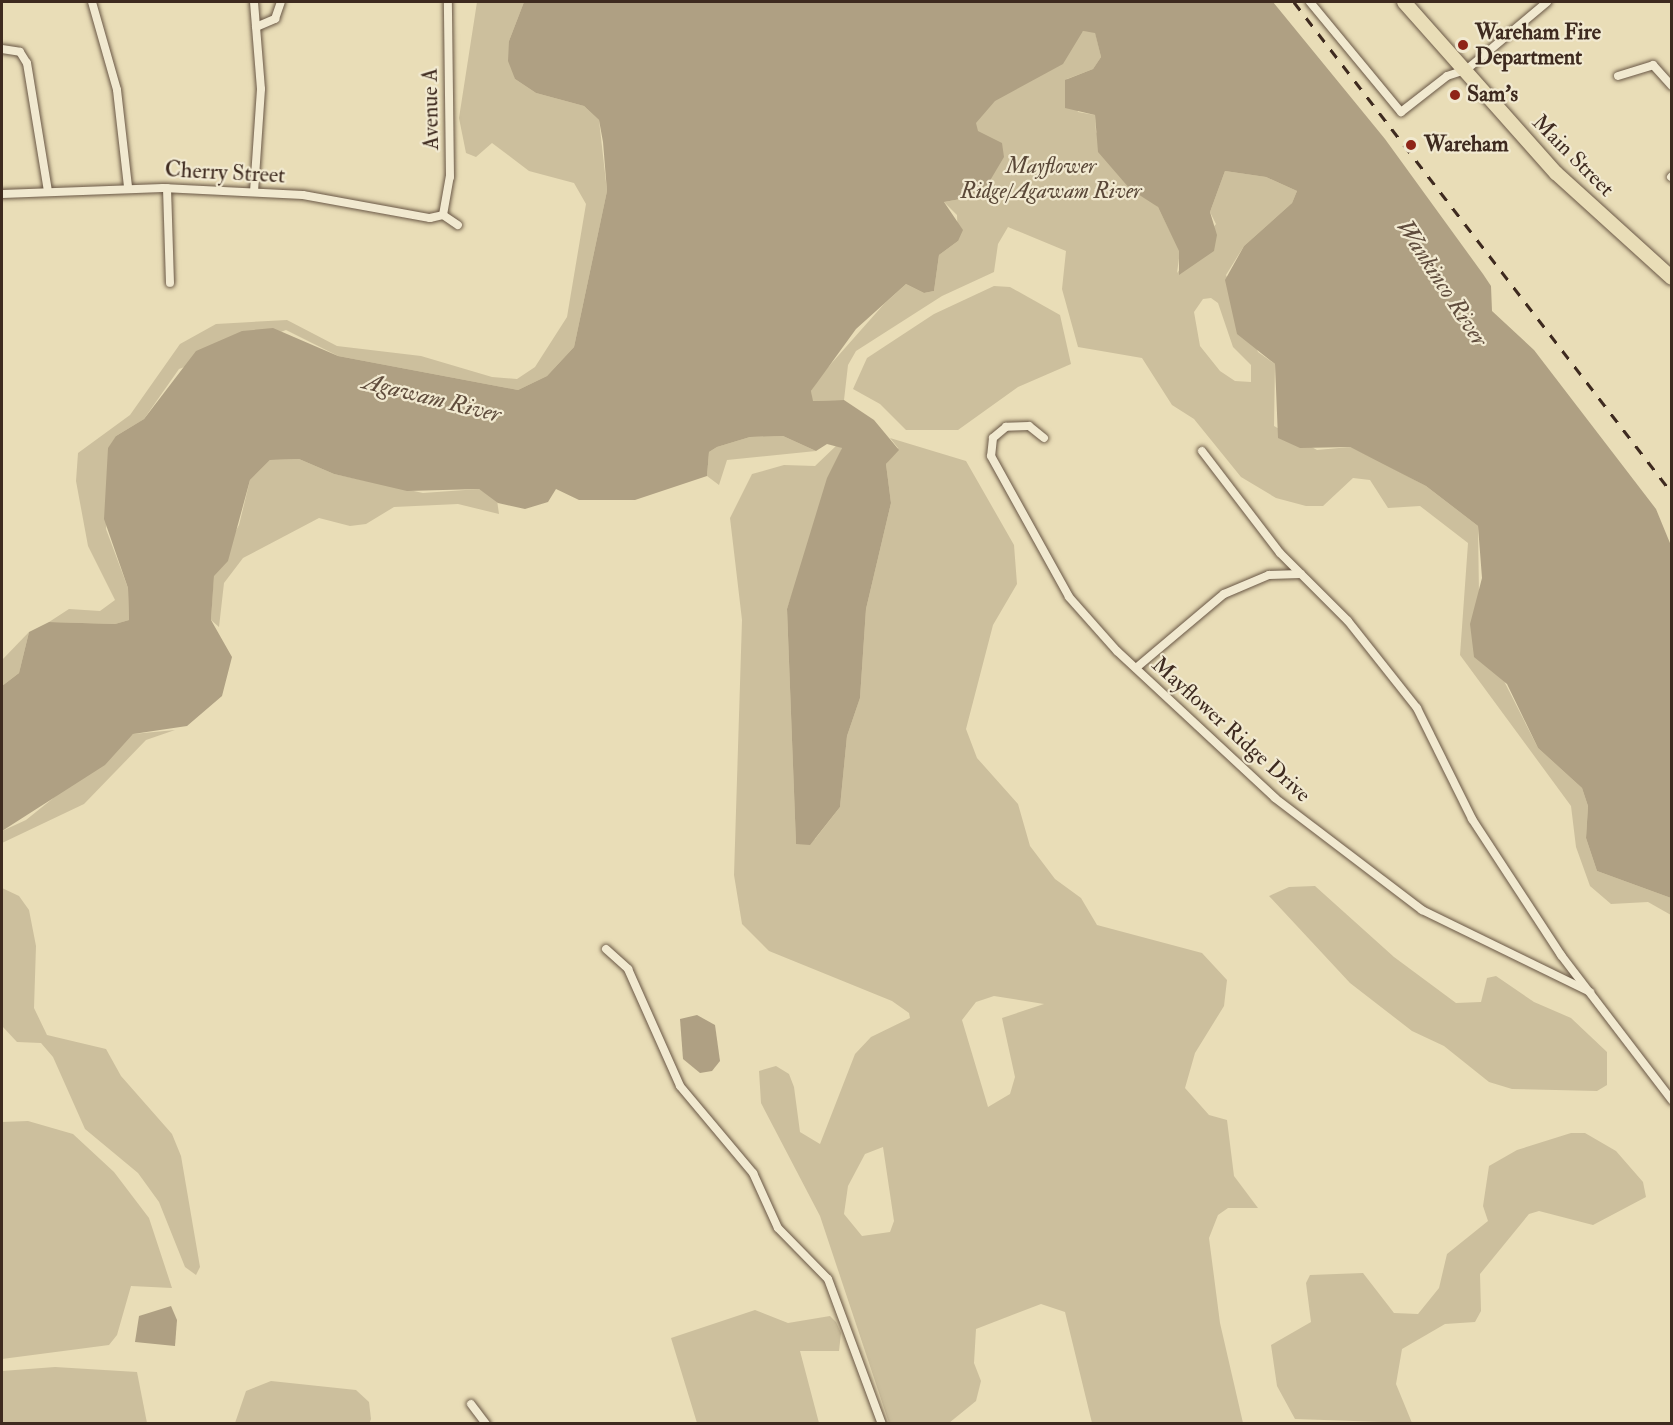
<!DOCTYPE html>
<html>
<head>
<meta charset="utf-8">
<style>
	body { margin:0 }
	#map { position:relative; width:1673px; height:1425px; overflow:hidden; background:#e9ddb7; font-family:"IM FELL Double Pica",serif }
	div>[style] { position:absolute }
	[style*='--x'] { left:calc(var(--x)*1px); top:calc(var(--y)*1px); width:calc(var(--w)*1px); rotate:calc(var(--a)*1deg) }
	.green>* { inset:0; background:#ccbf9d }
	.water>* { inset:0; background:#afa083 }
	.roads { filter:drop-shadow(0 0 2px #695745) drop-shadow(0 0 2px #695745) }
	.street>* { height:8px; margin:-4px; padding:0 4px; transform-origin:4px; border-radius:4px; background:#f1e9d0 }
	.primary>* { height:14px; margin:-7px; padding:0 7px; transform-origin:7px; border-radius:7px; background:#e9ddb7 }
	.rail>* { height:3px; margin-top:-1.5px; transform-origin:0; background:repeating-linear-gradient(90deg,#3e2a1f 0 10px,transparent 0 20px) }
	.dots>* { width:16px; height:16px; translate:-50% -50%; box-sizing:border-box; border:3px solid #f1e9d0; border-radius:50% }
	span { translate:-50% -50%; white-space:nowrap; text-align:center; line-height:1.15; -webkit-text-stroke:4.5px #f1e9d0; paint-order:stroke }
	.poi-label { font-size:22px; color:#3e2a1f; font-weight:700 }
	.left { translate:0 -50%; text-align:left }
	.street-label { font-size:22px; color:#3e2a1f }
	.park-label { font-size:22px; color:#5a4838; font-style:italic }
	.water-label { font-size:24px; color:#604d3d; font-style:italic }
	.frame { position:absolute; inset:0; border:3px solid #3e2a1f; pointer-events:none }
</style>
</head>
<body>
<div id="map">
	<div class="green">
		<i style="clip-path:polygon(477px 2px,524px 2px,509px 41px,515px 79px,536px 93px,584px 106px,599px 120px,607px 191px,574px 347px,547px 376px,518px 390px,338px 356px,286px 330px,179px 369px,144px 419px,116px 436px,106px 529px,128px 588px,129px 620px,115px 624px,49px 622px,69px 609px,100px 611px,115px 600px,88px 546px,76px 481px,78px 453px,130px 415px,180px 344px,216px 324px,287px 320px,337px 346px,421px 356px,492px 377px,517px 379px,535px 367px,567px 317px,586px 204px,574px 183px,529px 171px,492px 143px,476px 157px,466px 153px,459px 118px)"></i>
		<i style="clip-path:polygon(evenodd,1083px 31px,1095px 32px,1101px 57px,1093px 69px,1067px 79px,1078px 112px,1095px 115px,1096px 132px,1158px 207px,1180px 251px,1177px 273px,1216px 224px,1210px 212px,1225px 171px,1266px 177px,1297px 191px,1292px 203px,1244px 246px,1226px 275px,1258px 352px,1275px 364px,1274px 426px,1317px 450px,1350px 447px,1383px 463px,1426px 486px,1478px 526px,1479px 595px,1504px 681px,1538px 748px,1582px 788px,1588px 806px,1586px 838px,1597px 871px,1671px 898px,1671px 915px,1648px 902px,1611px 904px,1590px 886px,1576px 847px,1571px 806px,1460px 655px,1468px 543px,1420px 506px,1388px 508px,1370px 480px,1353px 478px,1323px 506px,1306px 506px,1276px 498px,1241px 477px,1194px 419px,1172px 405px,1142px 358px,1078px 347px,1062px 289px,1066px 251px,1008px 227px,998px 244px,994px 272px,942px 296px,856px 351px,848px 365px,844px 400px,812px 401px,811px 391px,822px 374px,884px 304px,906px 284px,924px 293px,934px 291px,939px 255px,958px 241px,957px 215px,944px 202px,966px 198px,962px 120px,1083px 31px,1211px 298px,1218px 303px,1233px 347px,1251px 365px,1251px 382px,1235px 381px,1220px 371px,1200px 346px,1194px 312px,1203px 299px,1211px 298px)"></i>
		<i style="clip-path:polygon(994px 286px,1010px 287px,1060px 315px,1071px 364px,1018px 387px,958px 430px,906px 430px,880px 404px,853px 389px,867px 358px,934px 314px)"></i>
		<i style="clip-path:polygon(783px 436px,816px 451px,727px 460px,719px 485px,707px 476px,709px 452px,717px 447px,750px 437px)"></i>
		<i style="clip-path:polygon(evenodd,890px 438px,966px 461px,1014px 545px,1017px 584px,993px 625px,966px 729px,977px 758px,1018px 804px,1030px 846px,1055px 879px,1081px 898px,1097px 925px,1202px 953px,1227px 980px,1224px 1006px,1195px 1053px,1185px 1088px,1209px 1115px,1227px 1120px,1234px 1176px,1258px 1208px,1228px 1208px,1218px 1215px,1209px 1238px,1220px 1323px,1243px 1423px,1092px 1423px,1065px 1312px,1041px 1304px,976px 1329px,974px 1363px,981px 1381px,976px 1401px,949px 1423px,889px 1423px,820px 1216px,761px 1103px,759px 1071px,776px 1066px,789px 1074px,794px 1087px,800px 1132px,820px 1144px,855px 1054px,871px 1037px,910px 1018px,909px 1013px,892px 1001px,769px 951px,742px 924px,734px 875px,742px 620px,730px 518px,752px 474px,784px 465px,815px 466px,837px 445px,842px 448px,787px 609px,796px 844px,815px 839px,840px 807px,847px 736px,860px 698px,866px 609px,891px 503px,886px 464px,898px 448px,890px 438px,994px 996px,1044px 1004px,1002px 1018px,1015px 1077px,1010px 1094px,988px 1107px,962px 1020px,976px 1002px,994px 996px,890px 438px,883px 1147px,894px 1221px,890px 1232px,862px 1236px,844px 1214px,848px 1186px,865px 1154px,883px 1147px)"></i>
		<i style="clip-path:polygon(299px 459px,334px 474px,423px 493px,479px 489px,497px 500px,499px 514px,458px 504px,394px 507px,366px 524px,350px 526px,319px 518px,243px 558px,224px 583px,219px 627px,211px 620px,214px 572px,239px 525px,250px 480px,270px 460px)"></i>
		<i style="clip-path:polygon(29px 632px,19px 673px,2px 686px,2px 660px)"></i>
		<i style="clip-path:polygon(175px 730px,146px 740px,84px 804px,2px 843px,2px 831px,26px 820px,133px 734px)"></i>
		<i style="clip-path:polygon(1315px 886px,1394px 957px,1456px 1003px,1481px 1002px,1487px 978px,1496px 976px,1534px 1002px,1571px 1018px,1607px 1052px,1607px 1085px,1597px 1091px,1512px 1089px,1489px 1082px,1444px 1046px,1412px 1031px,1350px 983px,1269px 896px,1289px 887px)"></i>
		<i style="clip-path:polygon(2px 888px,19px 896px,29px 910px,36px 946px,34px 1008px,47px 1035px,106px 1049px,121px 1076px,172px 1134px,181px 1156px,200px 1267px,196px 1275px,185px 1267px,159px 1202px,138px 1173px,85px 1129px,53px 1057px,41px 1043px,17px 1042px,2px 1026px)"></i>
		<i style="clip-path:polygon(28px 1121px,73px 1134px,114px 1172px,149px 1218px,172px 1288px,131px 1286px,117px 1335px,109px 1345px,2px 1359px,2px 1122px)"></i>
		<i style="clip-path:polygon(1571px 1133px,1585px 1133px,1616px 1151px,1643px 1182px,1646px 1197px,1593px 1225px,1539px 1211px,1529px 1214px,1480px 1274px,1481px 1311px,1475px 1322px,1445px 1324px,1402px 1349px,1396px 1384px,1412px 1423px,1295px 1419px,1277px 1386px,1271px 1345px,1311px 1322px,1306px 1283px,1310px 1275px,1363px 1273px,1394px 1313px,1418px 1314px,1439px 1288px,1447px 1254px,1488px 1221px,1483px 1206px,1489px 1166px,1517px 1150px)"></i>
		<i style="clip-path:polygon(755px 1310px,788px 1323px,830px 1316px,836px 1322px,841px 1333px,839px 1351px,800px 1351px,819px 1423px,697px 1423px,671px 1338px)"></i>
		<i style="clip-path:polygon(55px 1367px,137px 1372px,147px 1423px,2px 1423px,2px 1371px)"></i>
		<i style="clip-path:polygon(271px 1381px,356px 1390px,369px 1402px,371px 1419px,369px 1424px,235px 1423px,246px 1391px)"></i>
	</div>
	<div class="water">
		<i style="clip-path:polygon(524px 2px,1273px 2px,1385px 139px,1483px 274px,1491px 286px,1492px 311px,1534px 350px,1656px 509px,1672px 548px,1671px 898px,1597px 871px,1586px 838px,1588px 806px,1582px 788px,1538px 748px,1507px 684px,1474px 657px,1470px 624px,1482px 578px,1478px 526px,1426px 486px,1350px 447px,1300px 448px,1278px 438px,1275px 364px,1237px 334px,1225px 280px,1244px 246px,1292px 203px,1297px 191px,1266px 177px,1225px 171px,1210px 212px,1217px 235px,1214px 251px,1179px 275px,1179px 251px,1158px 207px,1130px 189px,1098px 152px,1095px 115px,1065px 108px,1065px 80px,1093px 69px,1101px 57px,1095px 33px,1083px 31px,1063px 64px,995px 101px,976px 123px,978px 131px,1002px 143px,1004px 157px,988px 184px,966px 198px,944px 202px,963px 230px,958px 241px,939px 255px,934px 291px,924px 293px,906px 284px,856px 329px,811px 391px,813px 401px,844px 400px,874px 420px,899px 450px,886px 464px,891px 503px,866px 609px,860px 698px,847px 736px,840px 807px,810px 845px,796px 844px,787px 609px,827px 478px,842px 448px,827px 444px,816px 451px,783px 436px,750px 437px,717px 447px,709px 452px,707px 476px,635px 500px,579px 500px,556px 489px,548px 502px,525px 509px,498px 503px,479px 489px,407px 491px,334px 474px,299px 459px,270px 460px,250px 480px,228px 561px,214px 576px,211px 620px,232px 657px,222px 696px,187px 726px,133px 734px,105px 765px,2px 831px,2px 686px,19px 673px,29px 632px,49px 622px,115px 624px,129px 620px,128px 588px,104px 519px,108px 448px,116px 436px,144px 419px,196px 351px,242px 331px,273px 328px,338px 356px,518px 390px,547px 376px,574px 347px,607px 191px,603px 142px,599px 120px,584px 106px,536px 93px,515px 79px,508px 61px,509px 41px)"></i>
		<i style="clip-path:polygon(697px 1015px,715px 1025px,720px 1061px,712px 1071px,700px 1073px,683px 1059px,680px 1019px)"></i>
		<i style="clip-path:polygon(171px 1306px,177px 1320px,175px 1346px,135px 1342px,139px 1316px)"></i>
	</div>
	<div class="roads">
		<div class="street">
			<i style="--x:92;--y:2;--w:91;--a:74.1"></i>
			<i style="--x:117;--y:90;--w:97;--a:83.5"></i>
			<i style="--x:254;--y:2;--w:87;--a:85.4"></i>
			<i style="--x:261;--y:89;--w:103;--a:93.9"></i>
			<i style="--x:1310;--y:2;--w:143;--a:50.4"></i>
			<i style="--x:1401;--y:112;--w:58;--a:-38"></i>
			<i style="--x:1447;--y:76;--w:20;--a:-18"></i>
			<i style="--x:1466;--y:70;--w:106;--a:-40"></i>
			<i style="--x:256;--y:27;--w:21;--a:-23"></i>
			<i style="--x:275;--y:19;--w:18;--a:-71"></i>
			<i style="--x:2;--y:49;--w:18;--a:9"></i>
			<i style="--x:20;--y:52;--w:13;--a:58"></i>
			<i style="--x:27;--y:63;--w:130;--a:80.7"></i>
			<i style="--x:1618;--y:76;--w:37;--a:-17"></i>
			<i style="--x:1653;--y:65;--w:28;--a:48"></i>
			<i style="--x:1671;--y:177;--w:1;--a:-45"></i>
			<i style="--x:167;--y:188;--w:95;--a:88.2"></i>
			<i style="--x:2;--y:194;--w:161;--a:-2.1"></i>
			<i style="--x:163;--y:188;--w:140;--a:2.9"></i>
			<i style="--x:303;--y:195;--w:129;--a:10.3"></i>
			<i style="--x:430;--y:218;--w:13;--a:-13"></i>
			<i style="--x:443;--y:215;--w:39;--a:-80"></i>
			<i style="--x:450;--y:177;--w:175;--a:-90.7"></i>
			<i style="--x:443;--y:215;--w:18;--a:34"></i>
			<i style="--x:1044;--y:438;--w:19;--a:-141"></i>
			<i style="--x:1029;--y:426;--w:23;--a:178"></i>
			<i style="--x:1006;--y:427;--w:17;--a:140"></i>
			<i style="--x:993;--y:438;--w:18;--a:96"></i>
			<i style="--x:991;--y:456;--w:161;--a:61"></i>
			<i style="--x:1069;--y:597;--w:72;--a:48.4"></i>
			<i style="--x:1117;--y:651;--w:216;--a:42.9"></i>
			<i style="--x:1275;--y:798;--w:185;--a:37.3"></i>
			<i style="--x:1422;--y:910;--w:187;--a:26"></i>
			<i style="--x:1202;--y:451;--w:128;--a:52.6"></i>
			<i style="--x:1280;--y:553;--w:96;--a:45"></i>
			<i style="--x:1348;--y:621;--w:111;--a:51.6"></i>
			<i style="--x:1417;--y:708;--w:124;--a:63.6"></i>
			<i style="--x:1472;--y:819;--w:163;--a:56.8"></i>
			<i style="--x:1561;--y:955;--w:183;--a:52.6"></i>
			<i style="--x:1136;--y:668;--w:115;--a:-40.1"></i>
			<i style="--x:1224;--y:594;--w:49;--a:-22.9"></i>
			<i style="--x:1269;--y:575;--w:32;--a:-2"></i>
			<i style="--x:606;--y:949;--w:30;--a:42"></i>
			<i style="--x:628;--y:969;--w:128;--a:66"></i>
			<i style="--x:680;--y:1086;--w:114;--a:50"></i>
			<i style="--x:753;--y:1173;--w:60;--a:65.6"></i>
			<i style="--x:778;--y:1228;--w:71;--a:45.6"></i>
			<i style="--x:828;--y:1279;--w:155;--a:69.6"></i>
			<i style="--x:471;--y:1404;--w:25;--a:53"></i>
		</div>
		<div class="primary">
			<i style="--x:1404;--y:2;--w:229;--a:48.4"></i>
			<i style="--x:1556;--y:173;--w:156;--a:42.2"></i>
		</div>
	</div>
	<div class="rail">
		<i style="--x:1294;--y:2;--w:620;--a:52.41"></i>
	</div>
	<div class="dots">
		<i style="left:1463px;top:45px;background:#8f2418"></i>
		<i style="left:1455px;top:95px;background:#8f2418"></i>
		<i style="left:1411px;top:145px;background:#8f2418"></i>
	</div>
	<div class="poi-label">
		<span class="left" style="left:1475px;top:45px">Wareham Fire<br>Department</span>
		<span class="left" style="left:1467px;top:95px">Sam's</span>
		<span class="left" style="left:1424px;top:145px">Wareham</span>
	</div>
	<div class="street-label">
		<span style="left:431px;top:109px;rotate:-91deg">Avenue A</span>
		<span style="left:1573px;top:156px;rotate:45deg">Main Street</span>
		<span style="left:225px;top:173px;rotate:3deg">Cherry Street</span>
		<span style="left:1231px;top:730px;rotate:42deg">Mayflower Ridge Drive</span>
	</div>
	<div class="park-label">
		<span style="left:1051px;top:179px">Mayflower<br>Ridge/Agawam River</span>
	</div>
	<div class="water-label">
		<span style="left:1442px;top:283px;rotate:57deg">Wankinco River</span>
		<span style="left:432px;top:398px;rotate:14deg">Agawam River</span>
	</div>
	<div class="frame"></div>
</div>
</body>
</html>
